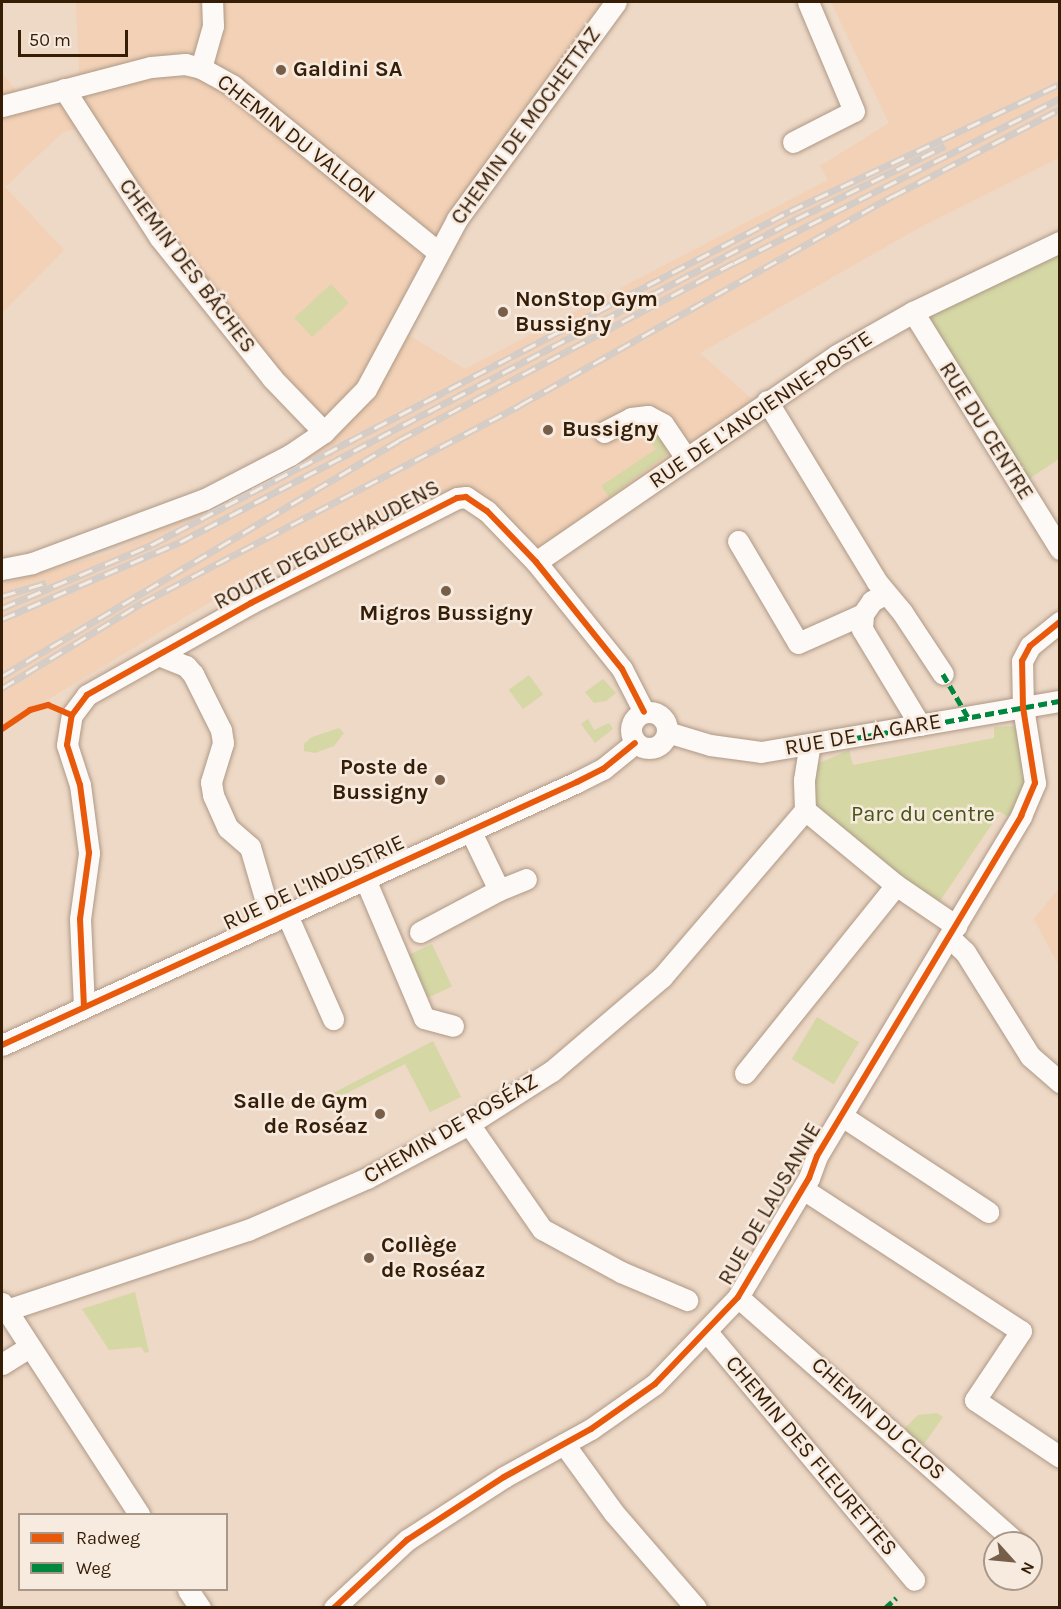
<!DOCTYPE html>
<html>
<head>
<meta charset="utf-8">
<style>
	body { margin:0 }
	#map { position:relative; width:1061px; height:1609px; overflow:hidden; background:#eed8c6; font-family:Karla,sans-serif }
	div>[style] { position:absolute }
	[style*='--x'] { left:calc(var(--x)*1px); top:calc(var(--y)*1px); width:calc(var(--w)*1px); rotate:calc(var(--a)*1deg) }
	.built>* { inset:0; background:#f2d1b6 }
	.green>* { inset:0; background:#d5d7a5; transform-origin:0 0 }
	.roads { filter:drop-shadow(0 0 2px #ae9986) drop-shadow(0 0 2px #ae9986) }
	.minor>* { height:21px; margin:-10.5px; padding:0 10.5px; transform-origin:10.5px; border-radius:10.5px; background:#fcf9f6 }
	.minor>.ring { margin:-10.5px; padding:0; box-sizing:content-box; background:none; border:21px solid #fcf9f6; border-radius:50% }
	.rail>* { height:7px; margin-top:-3.5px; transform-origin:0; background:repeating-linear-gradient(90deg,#f7eadf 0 14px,#d4cdc7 0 28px); box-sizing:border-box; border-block:2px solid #d4cdc7 }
	.quiet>* { height:4.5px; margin-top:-2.25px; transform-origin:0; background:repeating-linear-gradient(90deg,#00873e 0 9px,transparent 0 13.5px) }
	.cycleway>* { height:6px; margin:-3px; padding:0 3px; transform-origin:3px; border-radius:3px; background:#e8590c }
	.dots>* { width:16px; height:16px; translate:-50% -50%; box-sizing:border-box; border:3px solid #f7eadf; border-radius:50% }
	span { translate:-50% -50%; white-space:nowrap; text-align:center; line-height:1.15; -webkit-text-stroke:5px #f7eadf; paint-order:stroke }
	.poi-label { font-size:22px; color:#351d06; font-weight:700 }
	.left { translate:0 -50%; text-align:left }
	.right { translate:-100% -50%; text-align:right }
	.street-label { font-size:22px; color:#351d06 }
	.park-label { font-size:22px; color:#455417 }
	.frame { position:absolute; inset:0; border:3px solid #351d06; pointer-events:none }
	.legend { position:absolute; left:18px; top:1513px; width:210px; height:78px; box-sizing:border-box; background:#f7eadf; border:2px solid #a99888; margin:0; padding:8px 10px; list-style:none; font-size:18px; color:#351d06 }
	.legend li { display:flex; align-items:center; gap:12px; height:30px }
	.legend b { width:30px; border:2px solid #a99888 }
	.north { position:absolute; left:983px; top:1531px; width:60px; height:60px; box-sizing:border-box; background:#f7eadf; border:2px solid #a99888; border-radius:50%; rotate:117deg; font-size:16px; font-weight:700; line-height:24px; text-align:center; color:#351d06 }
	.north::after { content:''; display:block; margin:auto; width:21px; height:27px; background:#765e49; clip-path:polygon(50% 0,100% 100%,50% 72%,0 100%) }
	.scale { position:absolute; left:18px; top:30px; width:110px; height:27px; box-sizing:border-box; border:3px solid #351d06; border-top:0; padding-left:8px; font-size:18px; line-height:21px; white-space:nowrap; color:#351d06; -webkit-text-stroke:4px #f7eadf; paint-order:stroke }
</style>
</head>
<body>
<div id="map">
	<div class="built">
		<i style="clip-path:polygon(76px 2px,612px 2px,530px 108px,405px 333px,465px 369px,828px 180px,820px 166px,889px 123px,831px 2px,1059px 2px,1059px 158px,917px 229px,700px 353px,754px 401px,552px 558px,476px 491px,314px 564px,285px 557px,2px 727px,2px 584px,110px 553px,192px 517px,329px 437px,164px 238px,95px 125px,63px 132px,5px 187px,64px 250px,2px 313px,2px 73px,17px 92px,79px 73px)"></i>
		<i style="clip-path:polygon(1059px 888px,1059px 966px,1034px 919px)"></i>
	</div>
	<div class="green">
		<i style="clip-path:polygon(1059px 246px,1059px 459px,1026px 481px,923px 314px)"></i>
		<i style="left:331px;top:284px;width:26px;height:50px;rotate:47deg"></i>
		<i style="clip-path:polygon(636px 423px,656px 426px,668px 454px,609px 497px,601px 486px,656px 449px,641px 430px,616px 436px)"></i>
		<i style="left:529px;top:675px;width:24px;height:25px;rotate:54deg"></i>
		<i style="clip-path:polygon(603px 679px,616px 693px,606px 701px,594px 703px,585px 692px)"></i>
		<i style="clip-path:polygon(588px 719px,594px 730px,609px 723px,613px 729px,595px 743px,581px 724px)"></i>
		<i style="clip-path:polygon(1013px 726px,1022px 736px,1027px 782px,1010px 818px,1000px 812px,936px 907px,809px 804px,815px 765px,849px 750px,853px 765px,994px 738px,994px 727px)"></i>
		<i style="clip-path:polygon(339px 728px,344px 733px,334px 746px,315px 753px,304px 751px,304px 744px,312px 737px)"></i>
		<i style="left:432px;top:944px;width:47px;height:26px;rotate:65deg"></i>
		<i style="left:817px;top:1017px;width:49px;height:49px;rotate:31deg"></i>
		<i style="clip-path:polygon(433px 1041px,461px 1097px,430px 1112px,405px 1064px,321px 1106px,318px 1101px)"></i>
		<i style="clip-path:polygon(135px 1292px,149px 1352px,145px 1353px,141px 1347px,109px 1350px,82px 1309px)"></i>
		<i style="clip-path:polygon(937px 1413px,943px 1417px,924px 1444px,901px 1432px,918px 1415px)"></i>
	</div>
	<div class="roads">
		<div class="minor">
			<i style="--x:201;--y:68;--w:44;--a:-74.1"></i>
			<i style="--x:213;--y:26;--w:24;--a:-92"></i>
			<i style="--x:64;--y:89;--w:177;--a:57.2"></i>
			<i style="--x:160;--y:238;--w:179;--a:51.3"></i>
			<i style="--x:272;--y:378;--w:75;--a:46.1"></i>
			<i style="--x:2;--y:106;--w:154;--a:-14.7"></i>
			<i style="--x:151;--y:67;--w:34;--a:-5"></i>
			<i style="--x:185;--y:64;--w:16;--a:14"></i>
			<i style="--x:201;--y:68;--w:37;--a:29"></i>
			<i style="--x:233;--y:86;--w:262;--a:39"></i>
			<i style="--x:793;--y:142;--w:68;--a:-26.9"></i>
			<i style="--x:854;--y:111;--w:118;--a:-112.9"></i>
			<i style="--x:913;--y:312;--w:279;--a:58.2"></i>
			<i style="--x:767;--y:401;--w:212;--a:58.7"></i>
			<i style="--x:877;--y:582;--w:39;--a:50"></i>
			<i style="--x:902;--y:612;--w:74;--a:56.5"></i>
			<i style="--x:604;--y:432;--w:30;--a:-27"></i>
			<i style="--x:631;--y:418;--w:17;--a:-7"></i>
			<i style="--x:648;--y:416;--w:17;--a:28"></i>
			<i style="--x:663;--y:424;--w:41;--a:55.9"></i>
			<i style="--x:738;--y:541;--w:118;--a:59.5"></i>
			<i style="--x:798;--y:643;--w:71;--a:-24"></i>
			<i style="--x:536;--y:562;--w:365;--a:-34.5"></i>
			<i style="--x:837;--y:355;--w:87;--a:-29.5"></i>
			<i style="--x:913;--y:312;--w:163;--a:-25.5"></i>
			<i style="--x:2;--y:569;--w:31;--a:-11"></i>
			<i style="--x:32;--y:563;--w:184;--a:-20.3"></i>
			<i style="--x:205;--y:499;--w:96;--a:-27.4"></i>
			<i style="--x:290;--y:455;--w:41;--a:-34.1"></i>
			<i style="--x:324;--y:432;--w:60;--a:-45.7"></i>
			<i style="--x:366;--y:389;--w:193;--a:-61.8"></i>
			<i style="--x:457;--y:219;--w:269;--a:-53.8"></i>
			<i style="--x:885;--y:594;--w:15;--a:152"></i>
			<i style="--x:872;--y:601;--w:16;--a:125"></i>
			<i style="--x:863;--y:614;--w:15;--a:94"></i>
			<i style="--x:862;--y:629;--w:112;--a:58.9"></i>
			<i style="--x:161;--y:656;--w:27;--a:22"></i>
			<i style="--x:186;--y:666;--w:11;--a:49"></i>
			<i style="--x:193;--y:674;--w:63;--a:63.4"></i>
			<i style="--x:221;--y:730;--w:13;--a:81"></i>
			<i style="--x:223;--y:743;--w:41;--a:107.1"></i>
			<i style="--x:211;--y:782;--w:13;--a:81"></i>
			<i style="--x:213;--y:795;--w:36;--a:66"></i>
			<i style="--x:228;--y:828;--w:29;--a:41"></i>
			<i style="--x:250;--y:847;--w:78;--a:73.7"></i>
			<i class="ring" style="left:631px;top:712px;width:15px;height:15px"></i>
			<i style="--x:667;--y:732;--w:45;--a:16.8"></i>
			<i style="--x:710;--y:745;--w:51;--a:7.8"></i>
			<i style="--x:761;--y:752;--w:303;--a:-9.7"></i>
			<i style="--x:805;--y:810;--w:118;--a:39.5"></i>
			<i style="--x:896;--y:885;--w:73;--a:34.3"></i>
			<i style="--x:805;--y:810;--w:30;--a:-92"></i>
			<i style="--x:804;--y:780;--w:33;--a:-81"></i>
			<i style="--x:471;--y:832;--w:64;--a:64.2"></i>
			<i style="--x:499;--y:890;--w:29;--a:-22"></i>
			<i style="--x:365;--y:879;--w:151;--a:67"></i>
			<i style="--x:424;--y:1018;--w:30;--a:15"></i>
			<i style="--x:287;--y:915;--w:114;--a:66.1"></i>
			<i style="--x:420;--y:932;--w:89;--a:-28"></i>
			<i style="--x:951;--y:939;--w:19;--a:43"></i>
			<i style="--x:965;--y:952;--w:123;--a:58"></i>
			<i style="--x:1030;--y:1056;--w:40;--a:41"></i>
			<i style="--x:84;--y:1007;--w:88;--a:-92.6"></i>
			<i style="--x:80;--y:919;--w:67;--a:-82.2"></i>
			<i style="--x:89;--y:853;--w:69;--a:-97.5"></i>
			<i style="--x:80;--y:785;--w:42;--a:-108"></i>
			<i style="--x:67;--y:745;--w:30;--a:-81"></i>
			<i style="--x:72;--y:715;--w:25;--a:-53"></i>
			<i style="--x:87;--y:695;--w:188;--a:-29.3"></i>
			<i style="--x:251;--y:603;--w:231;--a:-27"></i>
			<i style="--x:457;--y:498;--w:9;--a:-6"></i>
			<i style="--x:466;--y:497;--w:25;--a:34"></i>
			<i style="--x:487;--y:511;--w:71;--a:46.1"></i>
			<i style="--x:536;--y:562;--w:137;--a:51.2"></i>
			<i style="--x:622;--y:669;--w:48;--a:62.9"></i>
			<i style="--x:2;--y:1045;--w:632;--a:-24.58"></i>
			<i style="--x:577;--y:782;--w:29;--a:-27"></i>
			<i style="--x:603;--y:769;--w:41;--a:-39.1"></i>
			<i style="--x:745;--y:1073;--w:241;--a:-51.2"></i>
			<i style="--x:842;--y:1116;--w:175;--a:33.3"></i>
			<i style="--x:469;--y:1124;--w:128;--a:55.2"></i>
			<i style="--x:542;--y:1229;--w:90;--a:28.6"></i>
			<i style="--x:621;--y:1272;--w:72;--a:23"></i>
			<i style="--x:803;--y:1189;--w:260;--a:33.1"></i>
			<i style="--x:1021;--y:1331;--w:83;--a:123.7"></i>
			<i style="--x:975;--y:1400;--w:102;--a:33.8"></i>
			<i style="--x:738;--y:1297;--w:372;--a:41.4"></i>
			<i style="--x:2;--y:1303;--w:252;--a:57"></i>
			<i style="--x:7;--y:1310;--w:254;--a:-18.4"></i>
			<i style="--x:248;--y:1230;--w:130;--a:-23.6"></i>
			<i style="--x:367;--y:1178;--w:115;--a:-27.9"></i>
			<i style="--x:469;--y:1124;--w:98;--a:-32.6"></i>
			<i style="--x:552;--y:1071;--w:145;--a:-40.5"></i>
			<i style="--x:662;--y:977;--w:220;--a:-49.4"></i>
			<i style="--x:707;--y:1332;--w:323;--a:50.1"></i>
			<i style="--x:2;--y:1364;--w:32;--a:-32"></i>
			<i style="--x:564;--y:1444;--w:85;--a:54.1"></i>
			<i style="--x:614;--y:1513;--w:125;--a:49.2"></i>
			<i style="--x:188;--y:1590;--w:22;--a:56"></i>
			<i style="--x:334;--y:1608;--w:100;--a:-43"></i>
			<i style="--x:407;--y:1540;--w:116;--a:-33"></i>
			<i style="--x:504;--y:1477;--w:99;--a:-28.9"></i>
			<i style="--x:591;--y:1429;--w:78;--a:-35.1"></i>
			<i style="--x:655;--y:1384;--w:120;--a:-46.3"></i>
			<i style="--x:738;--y:1297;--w:139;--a:-59.2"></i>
			<i style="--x:809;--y:1178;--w:23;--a:-70"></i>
			<i style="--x:817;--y:1156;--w:397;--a:-59"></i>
			<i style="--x:1021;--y:816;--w:36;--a:-67"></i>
			<i style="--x:1035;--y:783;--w:77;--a:-99"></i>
			<i style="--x:1023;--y:707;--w:46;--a:-91.2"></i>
			<i style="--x:1022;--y:661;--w:17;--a:-62"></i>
			<i style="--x:1030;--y:646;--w:38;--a:-39"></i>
		</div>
	</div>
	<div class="rail">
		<i style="--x:2;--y:596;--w:46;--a:-16.5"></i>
		<i style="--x:2;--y:608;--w:162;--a:-22.9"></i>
		<i style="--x:151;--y:545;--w:721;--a:-27.6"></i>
		<i style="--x:790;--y:211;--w:298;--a:-25.2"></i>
		<i style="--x:2;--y:619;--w:194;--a:-23.4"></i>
		<i style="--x:180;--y:542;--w:696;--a:-27.67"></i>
		<i style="--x:796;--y:219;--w:166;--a:-26.1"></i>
		<i style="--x:2;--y:676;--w:462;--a:-30.7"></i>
		<i style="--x:399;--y:440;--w:379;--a:-27.9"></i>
		<i style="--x:734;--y:263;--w:365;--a:-26.8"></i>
		<i style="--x:2;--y:688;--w:164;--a:-31.3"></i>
		<i style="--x:142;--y:603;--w:427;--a:-27.6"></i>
		<i style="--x:520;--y:405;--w:428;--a:-29.3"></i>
		<i style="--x:893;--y:196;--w:188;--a:-27.5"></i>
	</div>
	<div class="quiet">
		<i style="--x:943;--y:674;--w:50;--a:59.8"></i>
		<i style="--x:839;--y:741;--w:225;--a:-10.3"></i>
		<i style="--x:885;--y:1608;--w:15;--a:-42"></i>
	</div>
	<div class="cycleway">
		<i style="--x:2;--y:729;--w:34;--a:-34"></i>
		<i style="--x:30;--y:710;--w:19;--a:-16"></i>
		<i style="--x:48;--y:705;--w:26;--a:23"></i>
		<i style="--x:84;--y:1007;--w:88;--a:-92.6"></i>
		<i style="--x:80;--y:919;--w:67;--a:-82.2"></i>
		<i style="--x:89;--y:853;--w:69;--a:-97.5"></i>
		<i style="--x:80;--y:785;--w:42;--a:-108"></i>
		<i style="--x:67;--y:745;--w:30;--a:-81"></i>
		<i style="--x:72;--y:715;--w:25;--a:-53"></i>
		<i style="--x:87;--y:695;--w:188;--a:-29.3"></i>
		<i style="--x:251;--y:603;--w:231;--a:-27"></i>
		<i style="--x:457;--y:498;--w:9;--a:-6"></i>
		<i style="--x:466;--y:497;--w:25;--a:34"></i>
		<i style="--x:487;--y:511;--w:71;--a:46.1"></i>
		<i style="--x:536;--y:562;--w:137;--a:51.2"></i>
		<i style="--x:622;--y:669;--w:48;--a:62.9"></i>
		<i style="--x:2;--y:1045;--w:632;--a:-24.58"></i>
		<i style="--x:577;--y:782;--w:29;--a:-27"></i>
		<i style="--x:603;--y:769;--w:41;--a:-39.1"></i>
		<i style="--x:334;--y:1608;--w:100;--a:-43"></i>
		<i style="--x:407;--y:1540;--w:116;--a:-33"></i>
		<i style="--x:504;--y:1477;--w:99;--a:-28.9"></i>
		<i style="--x:591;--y:1429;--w:78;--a:-35.1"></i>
		<i style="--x:655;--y:1384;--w:120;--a:-46.3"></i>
		<i style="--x:738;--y:1297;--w:139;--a:-59.2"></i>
		<i style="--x:809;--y:1178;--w:23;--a:-70"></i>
		<i style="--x:817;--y:1156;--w:397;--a:-59"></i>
		<i style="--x:1021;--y:816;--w:36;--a:-67"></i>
		<i style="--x:1035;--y:783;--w:77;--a:-99"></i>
		<i style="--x:1023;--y:707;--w:46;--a:-91.2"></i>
		<i style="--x:1022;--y:661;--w:17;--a:-62"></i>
		<i style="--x:1030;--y:646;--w:38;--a:-39"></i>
	</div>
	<div class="dots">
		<i style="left:281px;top:70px;background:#765e49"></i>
		<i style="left:503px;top:312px;background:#765e49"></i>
		<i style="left:548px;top:430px;background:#765e49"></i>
		<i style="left:446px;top:591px;background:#765e49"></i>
		<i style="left:440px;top:780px;background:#765e49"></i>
		<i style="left:380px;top:1114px;background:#765e49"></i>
		<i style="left:369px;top:1258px;background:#765e49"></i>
	</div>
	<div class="poi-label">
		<span class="left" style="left:293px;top:70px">Galdini SA</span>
		<span class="left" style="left:515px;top:312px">NonStop Gym<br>Bussigny</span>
		<span class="left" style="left:562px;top:430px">Bussigny</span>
		<span style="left:446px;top:614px">Migros Bussigny</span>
		<span class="right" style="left:428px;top:780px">Poste de<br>Bussigny</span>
		<span class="right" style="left:368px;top:1114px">Salle de Gym<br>de Roséaz</span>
		<span class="left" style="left:381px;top:1258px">Collège<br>de Roséaz</span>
	</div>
	<div class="street-label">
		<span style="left:526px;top:126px;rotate:-54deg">CHEMIN DE MOCHETTAZ</span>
		<span style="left:296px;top:139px;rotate:38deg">CHEMIN DU VALLON</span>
		<span style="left:187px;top:266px;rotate:53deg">CHEMIN DES BÂCHES</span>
		<span style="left:761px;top:410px;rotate:-34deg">RUE DE L'ANCIENNE-POSTE</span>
		<span style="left:986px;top:431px;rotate:58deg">RUE DU CENTRE</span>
		<span style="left:327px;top:545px;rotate:-28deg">ROUTE D'EGUECHAUDENS</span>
		<span style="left:863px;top:735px;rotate:-10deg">RUE DE LA GARE</span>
		<span style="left:314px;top:883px;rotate:-25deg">RUE DE L'INDUSTRIE</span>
		<span style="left:451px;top:1129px;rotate:-30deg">CHEMIN DE ROSÉAZ</span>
		<span style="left:770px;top:1204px;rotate:-60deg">RUE DE LAUSANNE</span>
		<span style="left:878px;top:1419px;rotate:42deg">CHEMIN DU CLOS</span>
		<span style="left:811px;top:1456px;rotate:50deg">CHEMIN DES FLEURETTES</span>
	</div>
	<div class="park-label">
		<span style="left:923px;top:815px">Parc du centre</span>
	</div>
	<div class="frame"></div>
	<ul class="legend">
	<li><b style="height:8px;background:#e8590c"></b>Radweg</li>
	<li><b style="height:8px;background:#00873e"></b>Weg</li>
	</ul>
	<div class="north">N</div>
	<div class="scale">50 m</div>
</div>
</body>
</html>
